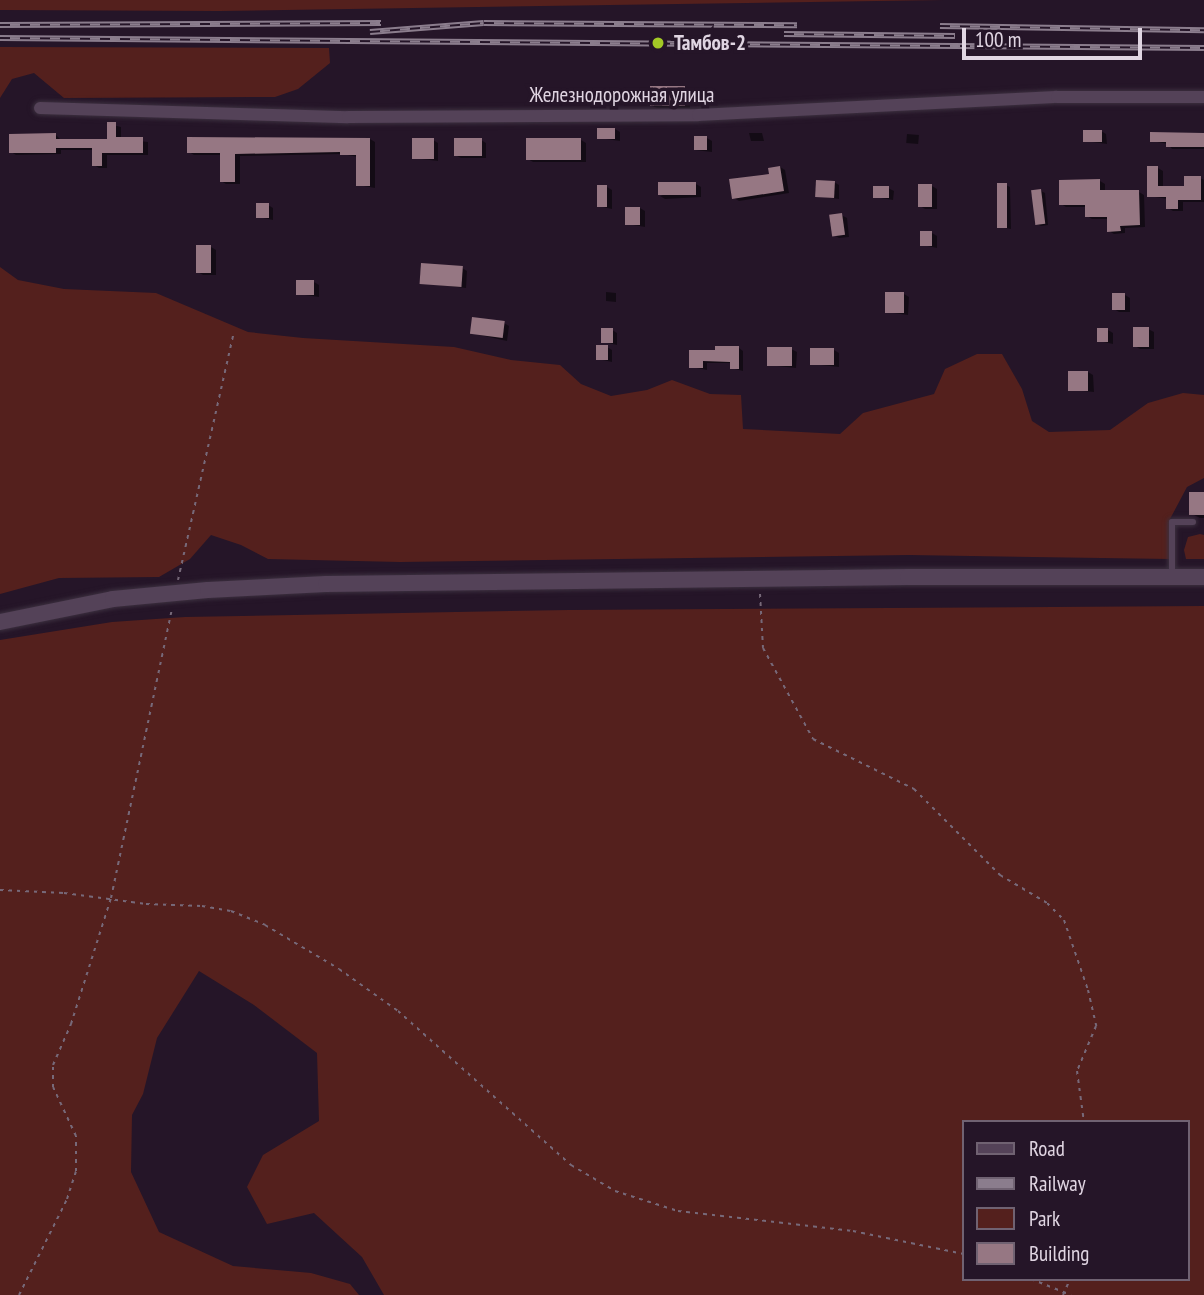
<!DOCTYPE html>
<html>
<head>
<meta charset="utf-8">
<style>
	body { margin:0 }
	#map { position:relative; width:1204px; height:1295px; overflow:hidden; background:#251528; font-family:"PT Sans Narrow",sans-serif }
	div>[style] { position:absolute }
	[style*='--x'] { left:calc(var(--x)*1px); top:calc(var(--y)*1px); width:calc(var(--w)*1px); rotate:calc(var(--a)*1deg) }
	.green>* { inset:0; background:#54201d }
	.shadow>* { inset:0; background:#0007; transform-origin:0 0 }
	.building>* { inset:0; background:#967783; transform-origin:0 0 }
	.path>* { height:2px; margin-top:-1px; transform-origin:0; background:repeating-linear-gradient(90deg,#776979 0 3.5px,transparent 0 8.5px) }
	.roads { filter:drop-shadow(0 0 2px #3c303f) drop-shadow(0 0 2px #3c303f) }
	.service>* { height:6px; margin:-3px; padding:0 3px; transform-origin:3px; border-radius:3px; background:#544258 }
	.minor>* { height:12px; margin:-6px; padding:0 6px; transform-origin:6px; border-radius:6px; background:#544258 }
	.secondary>* { height:16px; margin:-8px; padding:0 8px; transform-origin:8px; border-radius:8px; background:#544258 }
	.rail>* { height:6px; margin-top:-3px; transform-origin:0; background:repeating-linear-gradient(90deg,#251528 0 10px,#8b7d8d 0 20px); box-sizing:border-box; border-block:2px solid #8b7d8d }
	.dots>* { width:19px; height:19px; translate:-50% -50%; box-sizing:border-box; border:4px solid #251528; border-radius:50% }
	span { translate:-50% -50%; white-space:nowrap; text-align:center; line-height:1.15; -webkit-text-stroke:7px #251528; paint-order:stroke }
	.poi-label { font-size:21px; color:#e0d5e2; font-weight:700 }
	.left { translate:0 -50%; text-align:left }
	.street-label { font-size:21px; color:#e0d5e2 }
	.legend { position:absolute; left:962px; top:1120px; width:228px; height:161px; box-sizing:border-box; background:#251528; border:2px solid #706272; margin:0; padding:9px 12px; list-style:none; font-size:21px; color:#e0d5e2 }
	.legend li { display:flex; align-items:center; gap:14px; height:35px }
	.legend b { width:35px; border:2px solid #706272 }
	.scale { position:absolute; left:962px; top:28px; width:180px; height:32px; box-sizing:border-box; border:4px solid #e0d5e2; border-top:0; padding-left:9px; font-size:21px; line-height:24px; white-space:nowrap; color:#e0d5e2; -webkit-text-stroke:5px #251528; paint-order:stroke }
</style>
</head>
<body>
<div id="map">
	<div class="green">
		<i style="clip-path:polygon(0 0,944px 0,219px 11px,0 10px)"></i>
		<i style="clip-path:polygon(0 47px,329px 48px,330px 63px,298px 89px,275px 97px,64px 98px,34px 73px,12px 79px,0 98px)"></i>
		<i style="clip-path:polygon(0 267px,18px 280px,64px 289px,156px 293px,248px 332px,303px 338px,454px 347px,511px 360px,560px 365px,581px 384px,611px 396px,647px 390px,672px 380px,710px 394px,741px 395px,743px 429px,840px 434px,863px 413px,934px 394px,945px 369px,977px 354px,1002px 354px,1022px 389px,1032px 421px,1049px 432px,1110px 430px,1148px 403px,1183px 393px,1204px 395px,1204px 478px,1187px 487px,1170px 519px,1170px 559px,909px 555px,400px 562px,268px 559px,241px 545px,211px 535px,190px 559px,159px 577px,59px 578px,0 594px)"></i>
		<i style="clip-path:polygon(1200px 534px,1204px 535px,1204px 559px,1186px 559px,1184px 550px,1188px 537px)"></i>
		<i style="clip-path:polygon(evenodd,1204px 606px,1204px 1295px,384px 1295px,362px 1257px,314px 1213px,267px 1224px,247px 1187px,263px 1155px,319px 1121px,317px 1053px,254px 1005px,199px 971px,157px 1038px,143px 1094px,132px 1115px,131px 1172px,159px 1232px,233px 1266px,311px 1273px,350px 1284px,359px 1295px,0 1295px,0 640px,112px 622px,185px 617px,569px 610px,1204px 606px,964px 1122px,1188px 1122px,1188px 1279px,964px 1279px,964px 1122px)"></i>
	</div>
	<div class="shadow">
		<i style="clip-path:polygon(684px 88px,690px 91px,690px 108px,657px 108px,652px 106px)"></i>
		<i style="clip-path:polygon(109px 124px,121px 127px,121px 139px,148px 142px,148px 155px,107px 155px,107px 168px,99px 168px,94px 165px,94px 150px,61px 150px,61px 154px,16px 155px,11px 152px,56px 135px,61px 140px,109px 140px)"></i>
		<i style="clip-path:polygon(615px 129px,620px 132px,620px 141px,599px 138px)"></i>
		<i style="clip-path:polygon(1101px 131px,1106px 134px,1107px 144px,1085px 141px)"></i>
		<i style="clip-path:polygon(749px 133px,762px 133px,764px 141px,751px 141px)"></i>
		<i style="left:907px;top:134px;width:12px;height:9px;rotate:5deg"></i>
		<i style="clip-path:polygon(1204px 134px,1204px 149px,1172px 149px,1168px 144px,1152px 141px)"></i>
		<i style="clip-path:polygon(707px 138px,712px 141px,712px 152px,695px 150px)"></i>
		<i style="clip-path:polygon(189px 139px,370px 139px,375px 142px,375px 188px,358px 185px,358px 157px,342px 154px,240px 156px,240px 184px,226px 184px,221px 181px,221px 155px,194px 155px,189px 152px)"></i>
		<i style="clip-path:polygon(433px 140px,438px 143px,438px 161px,414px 158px)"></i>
		<i style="clip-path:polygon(481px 140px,486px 143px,486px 158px,461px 158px,455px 155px)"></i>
		<i style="clip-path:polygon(581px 140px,586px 143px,586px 162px,533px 162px,528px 159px)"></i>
		<i style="clip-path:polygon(780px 167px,785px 170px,789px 193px,739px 201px,734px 198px)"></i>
		<i style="clip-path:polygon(1158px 168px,1163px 171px,1163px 188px,1186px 188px,1200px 178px,1204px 180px,1204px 202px,1183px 202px,1183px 211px,1173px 211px,1168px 208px,1168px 199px,1149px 196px)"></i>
		<i style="clip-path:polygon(1100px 181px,1105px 184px,1105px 192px,1139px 192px,1144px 195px,1145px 227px,1125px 228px,1125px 233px,1114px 234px,1109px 231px,1108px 219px,1092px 219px,1087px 216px,1086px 207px,1066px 207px,1061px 204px)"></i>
		<i style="clip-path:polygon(834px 182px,839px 185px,839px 199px,817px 196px)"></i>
		<i style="clip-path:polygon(696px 184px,701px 187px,701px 197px,665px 199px,660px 196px)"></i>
		<i style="clip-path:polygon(1006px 185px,1010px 187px,1011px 229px,999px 227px)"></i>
		<i style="clip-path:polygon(932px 186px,937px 189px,937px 209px,925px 209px,920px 206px)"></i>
		<i style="clip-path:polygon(607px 187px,612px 190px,612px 209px,598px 206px)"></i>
		<i style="clip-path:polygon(888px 188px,894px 191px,893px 200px,875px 197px)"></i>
		<i style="clip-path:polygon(1041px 191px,1045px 193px,1048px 225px,1041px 226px,1037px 224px)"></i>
		<i style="clip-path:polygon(268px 205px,273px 208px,273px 220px,258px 217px)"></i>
		<i style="clip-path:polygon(640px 208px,645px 211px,645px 227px,627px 224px)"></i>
		<i style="clip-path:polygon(841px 215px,847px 218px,849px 237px,839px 238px,834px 235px)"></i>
		<i style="clip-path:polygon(932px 233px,937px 236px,937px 248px,922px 245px)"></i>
		<i style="clip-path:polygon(211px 247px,216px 250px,216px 275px,203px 275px,198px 272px)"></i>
		<i style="clip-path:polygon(462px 268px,467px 271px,466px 288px,422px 283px)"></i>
		<i style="clip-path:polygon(314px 282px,319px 285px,319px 297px,298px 294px)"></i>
		<i style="clip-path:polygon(606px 292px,616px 293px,616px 302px,606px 301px)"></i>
		<i style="clip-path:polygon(904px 294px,909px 297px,908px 315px,886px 312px)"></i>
		<i style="clip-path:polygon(1125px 295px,1130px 298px,1130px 312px,1119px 312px,1114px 309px)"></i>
		<i style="clip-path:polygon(504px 323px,509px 326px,507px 341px,471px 333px)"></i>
		<i style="clip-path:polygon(1148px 329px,1154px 332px,1154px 349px,1140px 349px,1135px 346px)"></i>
		<i style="clip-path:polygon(612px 330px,617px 333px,617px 345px,603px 342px)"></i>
		<i style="clip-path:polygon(1108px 330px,1113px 333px,1113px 344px,1099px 341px)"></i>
		<i style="clip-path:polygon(607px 347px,612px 350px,612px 362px,598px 359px)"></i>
		<i style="clip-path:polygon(739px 348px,743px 351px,743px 371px,731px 368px,731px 363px,707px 363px,707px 370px,691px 367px,691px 352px)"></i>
		<i style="clip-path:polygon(791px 349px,797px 352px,796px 368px,768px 365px)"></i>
		<i style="clip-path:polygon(834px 350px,839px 353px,839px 367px,812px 364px)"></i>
		<i style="clip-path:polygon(1088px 372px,1093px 375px,1094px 392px,1071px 390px)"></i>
		<i style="clip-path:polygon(1204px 494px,1204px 518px,1200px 518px,1192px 514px)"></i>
	</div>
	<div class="building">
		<i style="left:685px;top:86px;width:20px;height:35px;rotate:90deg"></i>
		<i style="clip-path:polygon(107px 122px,116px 122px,116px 137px,143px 137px,143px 153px,102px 153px,102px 166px,92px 166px,92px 148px,56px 148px,56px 153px,9px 153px,9px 134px,56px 133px,56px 139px,107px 139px)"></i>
		<i style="left:597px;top:128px;width:18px;height:11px"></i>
		<i style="left:1083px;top:130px;width:19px;height:12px"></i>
		<i style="clip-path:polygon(1150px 132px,1204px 133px,1204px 147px,1166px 147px,1166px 142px,1150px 142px)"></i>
		<i style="left:707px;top:136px;width:14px;height:13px;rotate:90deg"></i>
		<i style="clip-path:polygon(187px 137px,370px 138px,370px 186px,356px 186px,356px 155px,340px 155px,340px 152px,235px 154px,235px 182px,220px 182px,220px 153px,187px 153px)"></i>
		<i style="left:412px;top:138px;width:22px;height:21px"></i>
		<i style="left:454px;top:138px;width:28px;height:18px"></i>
		<i style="left:526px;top:138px;width:55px;height:22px"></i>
		<i style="clip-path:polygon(780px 166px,784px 191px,732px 199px,729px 179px,769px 174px,768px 168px)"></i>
		<i style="clip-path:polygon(1147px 166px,1158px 166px,1158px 186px,1184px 186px,1184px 176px,1201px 176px,1201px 200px,1178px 200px,1178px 209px,1166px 209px,1166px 197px,1147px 197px)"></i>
		<i style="clip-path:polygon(1100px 179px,1100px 190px,1139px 190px,1140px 225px,1120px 226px,1121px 231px,1107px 232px,1107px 217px,1085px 217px,1085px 205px,1059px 205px,1059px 180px)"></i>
		<i style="left:816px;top:180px;width:19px;height:17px;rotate:3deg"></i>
		<i style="left:696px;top:182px;width:13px;height:38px;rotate:90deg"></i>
		<i style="left:997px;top:183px;width:10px;height:45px"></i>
		<i style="left:918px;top:184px;width:14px;height:23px"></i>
		<i style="left:597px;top:185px;width:10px;height:22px"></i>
		<i style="left:873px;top:186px;width:16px;height:12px"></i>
		<i style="left:1041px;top:189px;width:35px;height:10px;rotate:83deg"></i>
		<i style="left:256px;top:203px;width:13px;height:15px"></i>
		<i style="left:625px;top:207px;width:15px;height:18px"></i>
		<i style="left:842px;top:213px;width:22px;height:13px;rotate:82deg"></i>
		<i style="left:920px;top:231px;width:12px;height:15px"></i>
		<i style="left:196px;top:245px;width:15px;height:28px"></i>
		<i style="left:421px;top:263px;width:42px;height:21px;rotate:4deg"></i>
		<i style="left:296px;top:280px;width:18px;height:15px"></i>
		<i style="left:885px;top:292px;width:19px;height:21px"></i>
		<i style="left:1112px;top:293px;width:13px;height:17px"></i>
		<i style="left:472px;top:317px;width:33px;height:17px;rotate:7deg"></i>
		<i style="left:1133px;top:327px;width:16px;height:20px"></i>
		<i style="left:601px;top:328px;width:12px;height:15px"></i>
		<i style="left:1097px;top:328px;width:11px;height:14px"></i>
		<i style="left:596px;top:345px;width:12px;height:15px"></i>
		<i style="clip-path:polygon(715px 346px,739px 346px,739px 369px,730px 369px,730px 362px,703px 361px,703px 368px,689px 368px,689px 350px,715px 350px)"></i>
		<i style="left:767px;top:347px;width:25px;height:19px"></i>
		<i style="left:810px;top:348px;width:24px;height:17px"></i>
		<i style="left:1068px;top:371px;width:20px;height:20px"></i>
		<i style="left:1189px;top:492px;width:15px;height:23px"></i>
	</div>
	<div class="path">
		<i style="--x:178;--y:580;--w:255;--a:-77.3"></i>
		<i style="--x:760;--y:594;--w:54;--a:86.8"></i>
		<i style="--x:763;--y:648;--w:104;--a:61.2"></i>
		<i style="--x:813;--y:739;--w:113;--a:26.3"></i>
		<i style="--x:914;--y:789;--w:122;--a:45"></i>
		<i style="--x:1000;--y:875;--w:55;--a:30.8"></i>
		<i style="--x:1047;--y:903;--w:24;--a:45"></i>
		<i style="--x:1064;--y:920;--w:74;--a:71.1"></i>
		<i style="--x:1088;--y:990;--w:37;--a:77"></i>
		<i style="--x:1096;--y:1026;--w:49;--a:112.9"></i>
		<i style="--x:1077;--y:1071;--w:51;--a:82.2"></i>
		<i style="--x:0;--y:890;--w:64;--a:2.7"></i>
		<i style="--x:64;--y:893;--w:83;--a:7.6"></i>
		<i style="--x:146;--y:904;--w:56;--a:2"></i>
		<i style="--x:202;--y:906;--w:29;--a:10"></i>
		<i style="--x:231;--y:911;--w:37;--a:22"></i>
		<i style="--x:265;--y:925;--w:86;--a:30.7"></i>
		<i style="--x:339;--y:969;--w:72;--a:35.4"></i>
		<i style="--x:398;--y:1011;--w:232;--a:41.7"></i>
		<i style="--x:571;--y:1165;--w:51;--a:30.6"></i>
		<i style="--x:615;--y:1191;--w:66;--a:17.6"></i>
		<i style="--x:678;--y:1211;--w:176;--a:6.5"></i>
		<i style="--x:853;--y:1231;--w:113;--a:11.7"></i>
		<i style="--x:1031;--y:1279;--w:43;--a:21.8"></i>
		<i style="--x:19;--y:1295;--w:107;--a:-63.4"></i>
		<i style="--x:67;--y:1199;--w:29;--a:-72"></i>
		<i style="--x:76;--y:1171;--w:35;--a:-90"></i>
		<i style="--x:76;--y:1136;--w:54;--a:-115.1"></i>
		<i style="--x:53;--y:1087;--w:22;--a:-90"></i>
		<i style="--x:53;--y:1065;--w:45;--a:-66.3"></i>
		<i style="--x:71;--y:1024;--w:132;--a:-72.4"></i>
		<i style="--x:111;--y:898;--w:295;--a:-78.1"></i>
		<i style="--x:1063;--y:1295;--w:17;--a:-66"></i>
	</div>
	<div class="roads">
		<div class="service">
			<i style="--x:1172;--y:575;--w:53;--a:-90"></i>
			<i style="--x:1172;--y:522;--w:21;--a:0"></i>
		</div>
		<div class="minor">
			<i style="--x:40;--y:108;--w:308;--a:1.7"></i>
			<i style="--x:348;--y:117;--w:350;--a:-0.3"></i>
			<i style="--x:698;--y:115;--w:359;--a:-2.9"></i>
			<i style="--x:1057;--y:97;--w:147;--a:0"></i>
		</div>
		<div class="secondary">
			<i style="--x:0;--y:622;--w:115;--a:-11.5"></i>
			<i style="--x:113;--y:599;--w:95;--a:-5.4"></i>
			<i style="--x:208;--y:590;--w:118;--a:-2.9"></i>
			<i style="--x:326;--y:584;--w:582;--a:-0.69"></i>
			<i style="--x:908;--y:577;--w:296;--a:0"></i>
		</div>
	</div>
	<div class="rail">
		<i style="--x:0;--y:25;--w:381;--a:-0.3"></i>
		<i style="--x:940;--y:26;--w:264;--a:0.9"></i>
		<i style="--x:370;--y:32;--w:114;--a:-4.5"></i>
		<i style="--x:484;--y:23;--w:313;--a:0.4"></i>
		<i style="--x:784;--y:34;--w:171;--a:0.7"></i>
		<i style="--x:0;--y:38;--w:1204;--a:0.48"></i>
	</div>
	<div class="dots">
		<i style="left:658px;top:43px;background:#a3c926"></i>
	</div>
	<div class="poi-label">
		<span class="left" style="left:674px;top:43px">Тамбов-2</span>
	</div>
	<div class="street-label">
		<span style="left:622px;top:95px">Железнодорожная улица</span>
	</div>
	<ul class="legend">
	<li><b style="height:9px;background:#544258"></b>Road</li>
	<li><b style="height:9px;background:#8b7d8d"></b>Railway</li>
	<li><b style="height:19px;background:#54201d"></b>Park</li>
	<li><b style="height:19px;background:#967783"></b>Building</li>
	</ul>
	<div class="scale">100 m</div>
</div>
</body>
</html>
